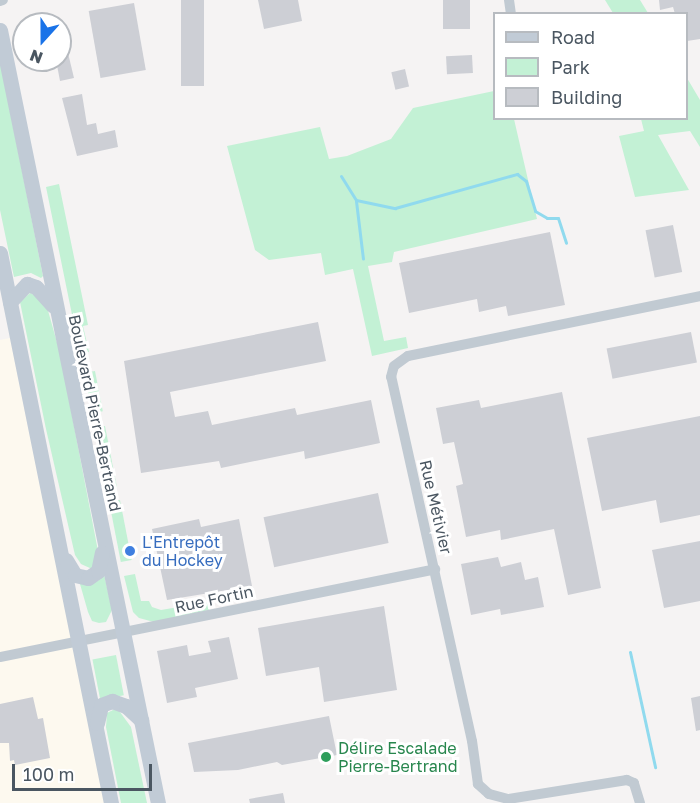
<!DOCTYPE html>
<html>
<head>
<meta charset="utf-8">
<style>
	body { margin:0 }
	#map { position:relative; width:700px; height:803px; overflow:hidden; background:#f5f3f3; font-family:"Golos Text",sans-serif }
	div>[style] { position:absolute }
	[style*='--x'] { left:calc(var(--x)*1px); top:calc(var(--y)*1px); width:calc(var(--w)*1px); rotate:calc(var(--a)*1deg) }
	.commercial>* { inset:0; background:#fdf9ef }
	.green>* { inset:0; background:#c3f1d5; transform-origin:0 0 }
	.stream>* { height:3px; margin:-1.5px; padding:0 1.5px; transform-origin:1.5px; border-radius:1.5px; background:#90daee }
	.building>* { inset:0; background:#cdcfd5; transform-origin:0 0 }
	.street>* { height:10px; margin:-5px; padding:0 5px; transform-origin:5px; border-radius:5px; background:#c1cad2 }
	.secondary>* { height:15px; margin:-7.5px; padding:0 7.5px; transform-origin:7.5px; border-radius:7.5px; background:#c1cbd6 }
	.dots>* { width:16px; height:16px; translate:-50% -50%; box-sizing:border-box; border:3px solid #fff; border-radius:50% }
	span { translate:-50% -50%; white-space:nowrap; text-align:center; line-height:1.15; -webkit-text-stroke:6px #fff; paint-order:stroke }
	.street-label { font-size:16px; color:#4a5661 }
	.shop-label { font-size:16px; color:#366cbe }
	.left { translate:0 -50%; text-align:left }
	.leisure-label { font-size:16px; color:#27864d }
	.legend { position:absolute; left:493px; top:12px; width:195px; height:108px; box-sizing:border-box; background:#fff; border:2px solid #b7bbc0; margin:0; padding:8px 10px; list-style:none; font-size:18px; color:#4a5661 }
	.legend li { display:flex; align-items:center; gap:12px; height:30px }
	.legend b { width:30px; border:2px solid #b7bbc0 }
	.north { position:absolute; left:12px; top:12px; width:60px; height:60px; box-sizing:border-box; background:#fff; border:2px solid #b7bbc0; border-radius:50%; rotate:201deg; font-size:16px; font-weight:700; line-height:24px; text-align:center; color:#4a5661 }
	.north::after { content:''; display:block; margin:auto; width:21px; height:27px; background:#1a73e8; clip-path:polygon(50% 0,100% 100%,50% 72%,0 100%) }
	.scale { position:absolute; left:12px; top:764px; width:140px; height:27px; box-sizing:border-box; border:3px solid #4a5661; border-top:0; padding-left:8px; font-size:18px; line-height:21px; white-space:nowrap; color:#4a5661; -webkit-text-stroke:4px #fff; paint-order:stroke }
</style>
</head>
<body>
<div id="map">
	<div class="commercial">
		<i style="clip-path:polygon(10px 338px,105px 803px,0 803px,0 340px)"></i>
	</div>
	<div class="green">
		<i style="clip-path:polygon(605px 0,640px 0,648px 13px,613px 13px)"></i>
		<i style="clip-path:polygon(0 61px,43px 276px,41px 278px,31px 273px,14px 277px,0 210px)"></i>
		<i style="clip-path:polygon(687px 78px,700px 100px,700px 147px,690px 131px,658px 135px,689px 190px,635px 197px,619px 136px,644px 131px,641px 119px,686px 118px)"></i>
		<i style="clip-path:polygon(494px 91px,494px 118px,514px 119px,537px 219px,394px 252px,392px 262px,368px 266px,384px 341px,406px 337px,408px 348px,372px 356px,353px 269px,325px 275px,321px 253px,269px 260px,255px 250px,227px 146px,320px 127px,329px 159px,347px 156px,391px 139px,413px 108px)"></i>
		<i style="clip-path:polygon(59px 184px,88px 325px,83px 326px,89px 352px,80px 354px,46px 187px)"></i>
		<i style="clip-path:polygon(30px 293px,45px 300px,60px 353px,98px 551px,92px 569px,81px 564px,75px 555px,46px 429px,20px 302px)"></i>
		<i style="left:95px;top:371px;width:41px;height:11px;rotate:79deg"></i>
		<i style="left:105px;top:426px;width:62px;height:11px;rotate:79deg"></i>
		<i style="left:120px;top:500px;width:61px;height:11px;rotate:79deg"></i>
		<i style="clip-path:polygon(104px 574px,112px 610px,106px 622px,99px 623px,92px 621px,88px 612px,78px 577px,98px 581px)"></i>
		<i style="clip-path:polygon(135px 574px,141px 601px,149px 601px,152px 607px,161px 610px,208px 602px,209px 610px,154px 622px,139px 618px,133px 612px,124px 576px)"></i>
		<i style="left:116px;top:655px;width:41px;height:24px;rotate:79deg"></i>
		<i style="clip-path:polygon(117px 708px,131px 727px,147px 803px,121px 803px,106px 727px,107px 713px)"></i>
	</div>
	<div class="stream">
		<i style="--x:341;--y:176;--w:28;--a:58"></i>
		<i style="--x:356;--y:200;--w:40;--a:12"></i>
		<i style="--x:395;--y:208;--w:127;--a:-15.6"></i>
		<i style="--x:517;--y:174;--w:11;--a:38"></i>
		<i style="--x:526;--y:181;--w:31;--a:73"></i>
		<i style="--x:535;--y:211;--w:14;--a:30"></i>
		<i style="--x:547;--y:218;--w:11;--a:0"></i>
		<i style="--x:558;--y:218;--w:26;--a:72"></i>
		<i style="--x:356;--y:201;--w:58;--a:83.1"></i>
		<i style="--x:630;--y:652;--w:118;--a:77.7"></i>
	</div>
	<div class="building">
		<i style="left:181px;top:0;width:23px;height:86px"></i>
		<i style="clip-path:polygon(258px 0,298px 0,302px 21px,264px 29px)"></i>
		<i style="left:443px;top:0;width:27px;height:29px"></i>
		<i style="clip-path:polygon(659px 0,700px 0,700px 39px,687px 41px,687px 14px,675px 14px,673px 7px,660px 10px)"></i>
		<i style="left:134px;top:3px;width:68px;height:46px;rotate:80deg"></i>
		<i style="clip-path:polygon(68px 53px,74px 78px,60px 81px,56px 60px)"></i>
		<i style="left:472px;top:55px;width:18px;height:26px;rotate:87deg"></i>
		<i style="left:405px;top:69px;width:18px;height:14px;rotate:77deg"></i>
		<i style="clip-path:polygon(82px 94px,87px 125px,96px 123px,98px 134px,115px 130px,118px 147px,77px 156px,62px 98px)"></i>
		<i style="left:673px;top:225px;width:48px;height:28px;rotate:79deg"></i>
		<i style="clip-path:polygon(550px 232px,565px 305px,508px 316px,506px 306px,479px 312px,477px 299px,409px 313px,399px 263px)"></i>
		<i style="clip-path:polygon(318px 322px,326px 361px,170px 392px,175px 417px,208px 411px,212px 425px,295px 408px,297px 415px,371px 400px,380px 443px,305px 459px,304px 451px,221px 468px,219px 461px,141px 473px,124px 361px)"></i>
		<i style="left:691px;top:332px;width:31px;height:86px;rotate:79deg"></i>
		<i style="clip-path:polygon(562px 392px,601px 588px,568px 595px,554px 529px,501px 540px,500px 530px,466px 537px,456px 486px,463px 484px,454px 442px,443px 444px,436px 408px,479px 400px,481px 408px)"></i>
		<i style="clip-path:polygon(700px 416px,700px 515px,660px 523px,656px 500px,602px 511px,587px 438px)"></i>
		<i style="left:378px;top:493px;width:51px;height:117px;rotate:78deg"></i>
		<i style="clip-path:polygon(199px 519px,201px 527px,239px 519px,252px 586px,167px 600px,152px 529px)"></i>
		<i style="clip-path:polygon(700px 541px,700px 601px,664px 608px,652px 550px)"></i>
		<i style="clip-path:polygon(498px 557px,501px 567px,521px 562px,525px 580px,538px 577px,544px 607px,501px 615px,500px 609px,471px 615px,461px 564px)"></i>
		<i style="clip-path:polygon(384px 606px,397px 690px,324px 702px,319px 667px,266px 676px,258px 628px)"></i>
		<i style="clip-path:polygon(229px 637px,238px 679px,195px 688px,197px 697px,167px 703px,157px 651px,187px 645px,189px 656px,211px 652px,208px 641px)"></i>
		<i style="clip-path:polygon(700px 696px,700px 730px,696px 731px,691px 698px)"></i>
		<i style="clip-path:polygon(33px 697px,38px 719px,43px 718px,50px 758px,15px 765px,14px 760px,10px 761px,9px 743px,0 743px,0 704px)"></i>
		<i style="clip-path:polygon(329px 716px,337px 755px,282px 765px,277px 762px,238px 770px,194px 772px,188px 743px)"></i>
		<i style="clip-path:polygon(283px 793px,285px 803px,250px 803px,249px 799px)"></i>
	</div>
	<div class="street">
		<i style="--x:509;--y:0;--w:14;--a:82"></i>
		<i style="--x:0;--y:1;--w:3;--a:-18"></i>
		<i style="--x:0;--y:657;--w:444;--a:-11.4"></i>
		<i style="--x:640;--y:803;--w:21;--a:-107"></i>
		<i style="--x:634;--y:783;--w:8;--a:-157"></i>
		<i style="--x:627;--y:780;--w:121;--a:170.9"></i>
		<i style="--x:508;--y:799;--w:20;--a:-165"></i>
		<i style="--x:489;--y:794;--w:15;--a:-138"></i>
		<i style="--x:478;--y:784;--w:43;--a:-97.9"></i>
		<i style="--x:472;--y:741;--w:373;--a:-102.5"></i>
		<i style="--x:391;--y:377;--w:11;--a:-75"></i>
		<i style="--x:394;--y:366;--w:17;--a:-36"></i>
		<i style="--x:408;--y:356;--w:298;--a:-11.6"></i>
	</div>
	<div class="secondary">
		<i style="--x:0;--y:30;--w:789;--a:78.45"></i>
		<i style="--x:0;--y:253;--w:561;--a:78.59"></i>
		<i style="--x:10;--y:302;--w:25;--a:-47"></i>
		<i style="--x:27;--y:284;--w:9;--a:18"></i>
		<i style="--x:36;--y:287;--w:25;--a:48"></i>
		<i style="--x:66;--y:560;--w:17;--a:59"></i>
		<i style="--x:75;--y:575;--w:13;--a:13"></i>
		<i style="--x:88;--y:578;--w:12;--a:-35"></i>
		<i style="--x:98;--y:571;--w:19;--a:-78"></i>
		<i style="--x:97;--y:723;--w:18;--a:-77"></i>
		<i style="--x:101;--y:705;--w:12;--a:-20"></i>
		<i style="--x:112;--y:701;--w:15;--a:20"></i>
		<i style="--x:126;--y:706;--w:21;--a:43"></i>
	</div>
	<div class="dots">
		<i style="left:130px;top:551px;background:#3f7fe0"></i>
		<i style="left:326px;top:757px;background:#2e9e5b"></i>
	</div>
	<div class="street-label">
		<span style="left:95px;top:413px;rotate:78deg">Boulevard Pierre-Bertrand</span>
		<span style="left:436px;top:507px;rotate:77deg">Rue Métivier</span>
		<span style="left:214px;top:599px;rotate:-12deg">Rue Fortin</span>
	</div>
	<div class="shop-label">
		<span class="left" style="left:142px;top:551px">L'Entrepôt<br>du Hockey</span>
	</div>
	<div class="leisure-label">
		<span class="left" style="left:338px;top:757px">Délire Escalade<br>Pierre-Bertrand</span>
	</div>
	<ul class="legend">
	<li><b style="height:8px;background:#c1cbd6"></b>Road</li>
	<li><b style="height:16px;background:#c3f1d5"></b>Park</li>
	<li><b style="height:16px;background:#cdcfd5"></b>Building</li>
	</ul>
	<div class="north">N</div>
	<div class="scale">100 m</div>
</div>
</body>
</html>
